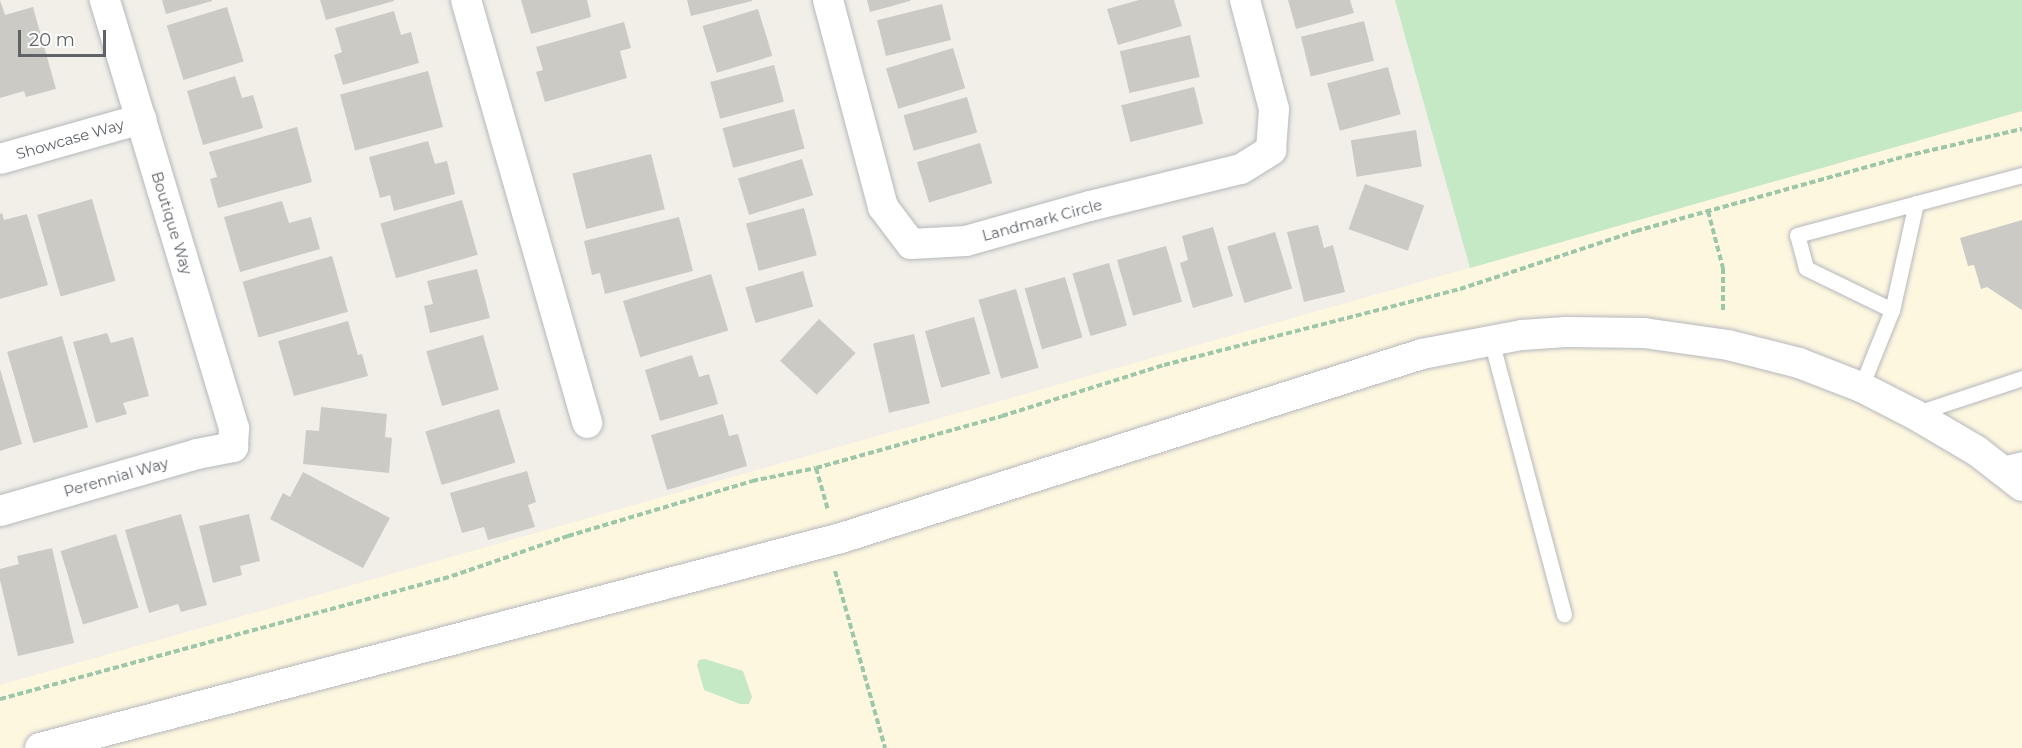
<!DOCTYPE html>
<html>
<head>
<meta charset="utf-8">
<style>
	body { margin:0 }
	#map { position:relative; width:2022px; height:748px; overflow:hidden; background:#f1efe8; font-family:Montserrat,sans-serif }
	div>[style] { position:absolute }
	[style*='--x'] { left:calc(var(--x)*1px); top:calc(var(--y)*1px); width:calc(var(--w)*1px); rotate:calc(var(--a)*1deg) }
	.commercial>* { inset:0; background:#fef7e0 }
	.green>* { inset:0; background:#c5e8c5 }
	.building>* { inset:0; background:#cccac5; transform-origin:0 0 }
	.path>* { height:4px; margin-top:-2px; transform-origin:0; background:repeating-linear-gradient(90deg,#9cc7a9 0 6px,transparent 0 9px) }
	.roads { filter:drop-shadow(0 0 2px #b5b8bc) drop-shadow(0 0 2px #b5b8bc) }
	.lane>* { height:15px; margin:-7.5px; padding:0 7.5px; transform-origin:7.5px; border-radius:7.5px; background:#fff }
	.street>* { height:30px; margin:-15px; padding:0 15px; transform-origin:15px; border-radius:15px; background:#fff }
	span { translate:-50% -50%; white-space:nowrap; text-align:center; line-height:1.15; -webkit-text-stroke:5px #fff; paint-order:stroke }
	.street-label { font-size:15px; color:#5f6368 }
	.scale { position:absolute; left:18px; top:30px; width:88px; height:27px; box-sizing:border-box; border:3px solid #5f6368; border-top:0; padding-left:8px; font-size:18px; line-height:21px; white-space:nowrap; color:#5f6368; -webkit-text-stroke:4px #fff; paint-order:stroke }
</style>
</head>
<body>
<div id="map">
	<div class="commercial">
		<i style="clip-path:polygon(2022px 111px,2022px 748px,0 748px,0 685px)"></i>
	</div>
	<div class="green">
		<i style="clip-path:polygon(1395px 0,2022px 0,2022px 111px,1470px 268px)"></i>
		<i style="clip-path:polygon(705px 659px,743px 671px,752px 697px,749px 704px,740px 704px,704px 690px,697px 665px,699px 660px)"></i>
	</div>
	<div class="building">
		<i style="clip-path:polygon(0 0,5px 15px,33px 7px,56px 89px,26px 97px,24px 91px,0 98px)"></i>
		<i style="clip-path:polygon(162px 0,212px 0,212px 1px,166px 14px)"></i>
		<i style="clip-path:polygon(320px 0,394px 0,394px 1px,326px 20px)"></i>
		<i style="clip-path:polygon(521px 0,587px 0,591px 17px,531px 34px)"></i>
		<i style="clip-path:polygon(687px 0,752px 0,752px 1px,691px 16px)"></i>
		<i style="clip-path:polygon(867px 0,910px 0,910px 1px,870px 12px)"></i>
		<i style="clip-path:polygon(1139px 0,1174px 0,1182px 26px,1118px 45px,1107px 9px)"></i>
		<i style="clip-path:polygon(1288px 0,1350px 0,1354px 13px,1296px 29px)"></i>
		<i style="left:942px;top:4px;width:37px;height:67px;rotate:76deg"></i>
		<i style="left:227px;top:7px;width:57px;height:63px;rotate:73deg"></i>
		<i style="left:758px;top:9px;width:49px;height:58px;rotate:73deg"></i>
		<i style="clip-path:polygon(394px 11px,401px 35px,411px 32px,419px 63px,343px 85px,334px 55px,342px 52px,335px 28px)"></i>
		<i style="left:1364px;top:21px;width:41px;height:65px;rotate:76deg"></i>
		<i style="clip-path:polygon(624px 22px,631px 48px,620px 51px,627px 78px,545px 102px,536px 72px,543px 70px,536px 47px)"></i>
		<i style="left:1190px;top:35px;width:43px;height:72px;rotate:77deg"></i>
		<i style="left:953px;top:48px;width:42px;height:70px;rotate:73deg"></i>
		<i style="left:774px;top:65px;width:38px;height:66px;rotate:75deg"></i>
		<i style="left:1388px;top:67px;width:49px;height:63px;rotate:75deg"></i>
		<i style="left:428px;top:71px;width:58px;height:91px;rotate:75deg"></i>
		<i style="clip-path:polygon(235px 76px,242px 98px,253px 95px,263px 128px,203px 145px,187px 91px)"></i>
		<i style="left:1194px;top:87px;width:38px;height:75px;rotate:76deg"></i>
		<i style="left:967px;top:97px;width:37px;height:66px;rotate:74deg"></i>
		<i style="left:794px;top:109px;width:41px;height:74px;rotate:75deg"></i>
		<i style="clip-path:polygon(297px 127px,312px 182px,218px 208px,210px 179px,217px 177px,209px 152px)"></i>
		<i style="left:1416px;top:130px;width:37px;height:66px;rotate:81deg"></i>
		<i style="clip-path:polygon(428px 141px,435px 164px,447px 161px,455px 194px,394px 211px,390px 195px,380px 198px,369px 157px)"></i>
		<i style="left:980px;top:143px;width:42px;height:66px;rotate:73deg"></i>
		<i style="left:651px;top:154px;width:57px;height:81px;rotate:76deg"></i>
		<i style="left:802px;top:159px;width:38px;height:67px;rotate:73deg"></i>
		<i style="left:1365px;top:184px;width:63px;height:48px;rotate:20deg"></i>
		<i style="left:92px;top:199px;width:85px;height:57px;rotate:74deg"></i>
		<i style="left:462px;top:200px;width:57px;height:85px;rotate:74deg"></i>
		<i style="clip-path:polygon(282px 201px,289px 223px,311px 217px,320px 249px,240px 272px,224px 217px)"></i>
		<i style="left:804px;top:208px;width:49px;height:60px;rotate:75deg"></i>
		<i style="clip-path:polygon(2px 213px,4px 220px,27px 214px,48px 285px,0 299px,0 214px)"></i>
		<i style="clip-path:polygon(679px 217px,693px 271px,605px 294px,600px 273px,592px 275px,584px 241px)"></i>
		<i style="clip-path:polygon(2022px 220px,2022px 310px,1987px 287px,1981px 289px,1974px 265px,1968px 266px,1960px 238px)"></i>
		<i style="clip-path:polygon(1318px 225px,1324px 248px,1333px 245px,1345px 292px,1304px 302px,1287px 232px)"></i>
		<i style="clip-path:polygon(1213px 227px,1233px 296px,1193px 308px,1180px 263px,1188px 260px,1182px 236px)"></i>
		<i style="left:1275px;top:232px;width:59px;height:50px;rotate:73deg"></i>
		<i style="left:1166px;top:246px;width:58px;height:51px;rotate:74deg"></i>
		<i style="left:332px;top:256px;width:58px;height:93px;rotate:74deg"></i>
		<i style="left:1109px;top:263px;width:65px;height:38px;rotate:74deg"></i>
		<i style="clip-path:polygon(477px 269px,490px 318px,430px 333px,424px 306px,433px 304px,427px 281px)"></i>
		<i style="left:803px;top:271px;width:37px;height:60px;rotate:74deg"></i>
		<i style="left:711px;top:274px;width:59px;height:92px;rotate:73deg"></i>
		<i style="left:1065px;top:277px;width:63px;height:42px;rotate:74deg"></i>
		<i style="left:1016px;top:289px;width:82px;height:39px;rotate:74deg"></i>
		<i style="left:974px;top:317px;width:59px;height:51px;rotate:74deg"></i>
		<i style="left:819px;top:319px;width:50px;height:57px;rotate:43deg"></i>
		<i style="clip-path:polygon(348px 321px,358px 355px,362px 354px,368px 376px,294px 396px,278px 341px)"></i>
		<i style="clip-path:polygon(107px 333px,111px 343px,133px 337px,149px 396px,123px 403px,127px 414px,96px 423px,73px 342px)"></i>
		<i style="left:914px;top:334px;width:71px;height:42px;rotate:77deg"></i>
		<i style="left:483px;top:335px;width:57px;height:59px;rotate:74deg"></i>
		<i style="left:62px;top:336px;width:95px;height:57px;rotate:74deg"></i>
		<i style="clip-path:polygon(692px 355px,699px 377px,709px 374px,718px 404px,660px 421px,645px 370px)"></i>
		<i style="clip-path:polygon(0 369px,22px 444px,0 451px)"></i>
		<i style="clip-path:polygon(321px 407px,387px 414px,385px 437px,392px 438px,389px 473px,303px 464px,306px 430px,319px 431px)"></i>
		<i style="left:499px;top:409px;width:56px;height:77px;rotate:73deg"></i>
		<i style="clip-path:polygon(723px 414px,729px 436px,738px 434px,747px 466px,667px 490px,651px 435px)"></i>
		<i style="clip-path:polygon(527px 471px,536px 502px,528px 505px,535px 527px,488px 540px,484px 527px,462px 533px,450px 493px)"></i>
		<i style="clip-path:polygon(303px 472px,390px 518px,363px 568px,270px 519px,283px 493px,290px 497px)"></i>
		<i style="clip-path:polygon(181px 514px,207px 605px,181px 612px,178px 604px,149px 613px,125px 530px)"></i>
		<i style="clip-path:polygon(249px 514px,260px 561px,240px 566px,242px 575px,213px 583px,199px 526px)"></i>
		<i style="left:116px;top:534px;width:77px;height:58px;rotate:73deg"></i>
		<i style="clip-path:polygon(52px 548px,74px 643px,18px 656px,0 580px,0 569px,19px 564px,17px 556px)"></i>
	</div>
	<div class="path">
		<i style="--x:1708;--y:211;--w:59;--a:75.3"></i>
		<i style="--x:1723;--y:268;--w:45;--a:90"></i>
		<i style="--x:816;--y:468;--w:44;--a:74.1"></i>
		<i style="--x:835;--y:571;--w:184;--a:74.2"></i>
		<i style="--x:0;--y:699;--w:468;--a:-15.2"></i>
		<i style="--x:452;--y:576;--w:123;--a:-19"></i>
		<i style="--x:568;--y:536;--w:192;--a:-16.6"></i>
		<i style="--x:752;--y:481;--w:65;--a:-11.5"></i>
		<i style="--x:816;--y:468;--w:193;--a:-15.6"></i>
		<i style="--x:1002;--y:416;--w:170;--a:-17.5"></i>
		<i style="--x:1164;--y:365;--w:306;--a:-14.4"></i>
		<i style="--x:1460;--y:289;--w:185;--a:-18.2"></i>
		<i style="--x:1636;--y:231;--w:280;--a:-15.5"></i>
		<i style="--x:1906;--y:156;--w:119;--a:-13.1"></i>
	</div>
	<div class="roads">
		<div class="lane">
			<i style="--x:1916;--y:203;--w:110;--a:102.6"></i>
			<i style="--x:1892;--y:310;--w:96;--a:-154"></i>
			<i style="--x:1806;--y:268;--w:34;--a:-105"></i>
			<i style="--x:1797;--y:235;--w:233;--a:-14.9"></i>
			<i style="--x:1491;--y:340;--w:284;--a:75.1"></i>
			<i style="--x:1861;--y:387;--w:83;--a:-68.1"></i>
			<i style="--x:1914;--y:414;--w:114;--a:-18.4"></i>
			<i style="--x:1997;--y:465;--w:26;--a:-13"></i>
		</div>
		<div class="street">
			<i style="--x:466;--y:0;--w:440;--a:74"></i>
			<i style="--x:828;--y:0;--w:214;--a:75.1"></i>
			<i style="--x:883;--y:207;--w:46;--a:52.9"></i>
			<i style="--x:911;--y:244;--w:55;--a:-3.1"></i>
			<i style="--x:966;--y:241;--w:129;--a:-15.8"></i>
			<i style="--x:1090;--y:206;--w:155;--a:-13.8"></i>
			<i style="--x:1241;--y:169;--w:36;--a:-32"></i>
			<i style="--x:1271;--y:150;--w:41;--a:-85.8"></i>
			<i style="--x:1274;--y:109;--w:113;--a:-104.9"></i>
			<i style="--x:0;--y:159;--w:147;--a:-15.8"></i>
			<i style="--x:0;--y:511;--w:205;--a:-16.1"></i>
			<i style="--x:197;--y:454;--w:37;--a:-11"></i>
			<i style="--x:233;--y:447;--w:19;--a:-87"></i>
			<i style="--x:234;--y:428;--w:447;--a:-106.8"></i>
			<i style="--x:40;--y:748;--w:828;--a:-14.69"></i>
			<i style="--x:841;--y:538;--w:609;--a:-17.57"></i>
			<i style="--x:1422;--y:354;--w:102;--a:-10.8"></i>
			<i style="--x:1522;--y:335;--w:44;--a:-3.9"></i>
			<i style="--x:1566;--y:332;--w:78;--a:0.7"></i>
			<i style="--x:1644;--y:333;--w:85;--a:8.1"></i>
			<i style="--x:1728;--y:345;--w:73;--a:14.2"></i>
			<i style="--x:1799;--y:363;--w:66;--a:21.2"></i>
			<i style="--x:1861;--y:387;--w:59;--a:27"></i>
			<i style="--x:1914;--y:414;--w:73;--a:30.4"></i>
			<i style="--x:1977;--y:451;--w:57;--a:37.9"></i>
		</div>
	</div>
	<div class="street-label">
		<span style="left:70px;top:139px;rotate:-16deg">Showcase Way</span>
		<span style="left:1042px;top:220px;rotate:-15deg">Landmark Circle</span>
		<span style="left:172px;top:223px;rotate:73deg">Boutique Way</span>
		<span style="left:116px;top:477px;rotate:-16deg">Perennial Way</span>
	</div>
	<div class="scale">20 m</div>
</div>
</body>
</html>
